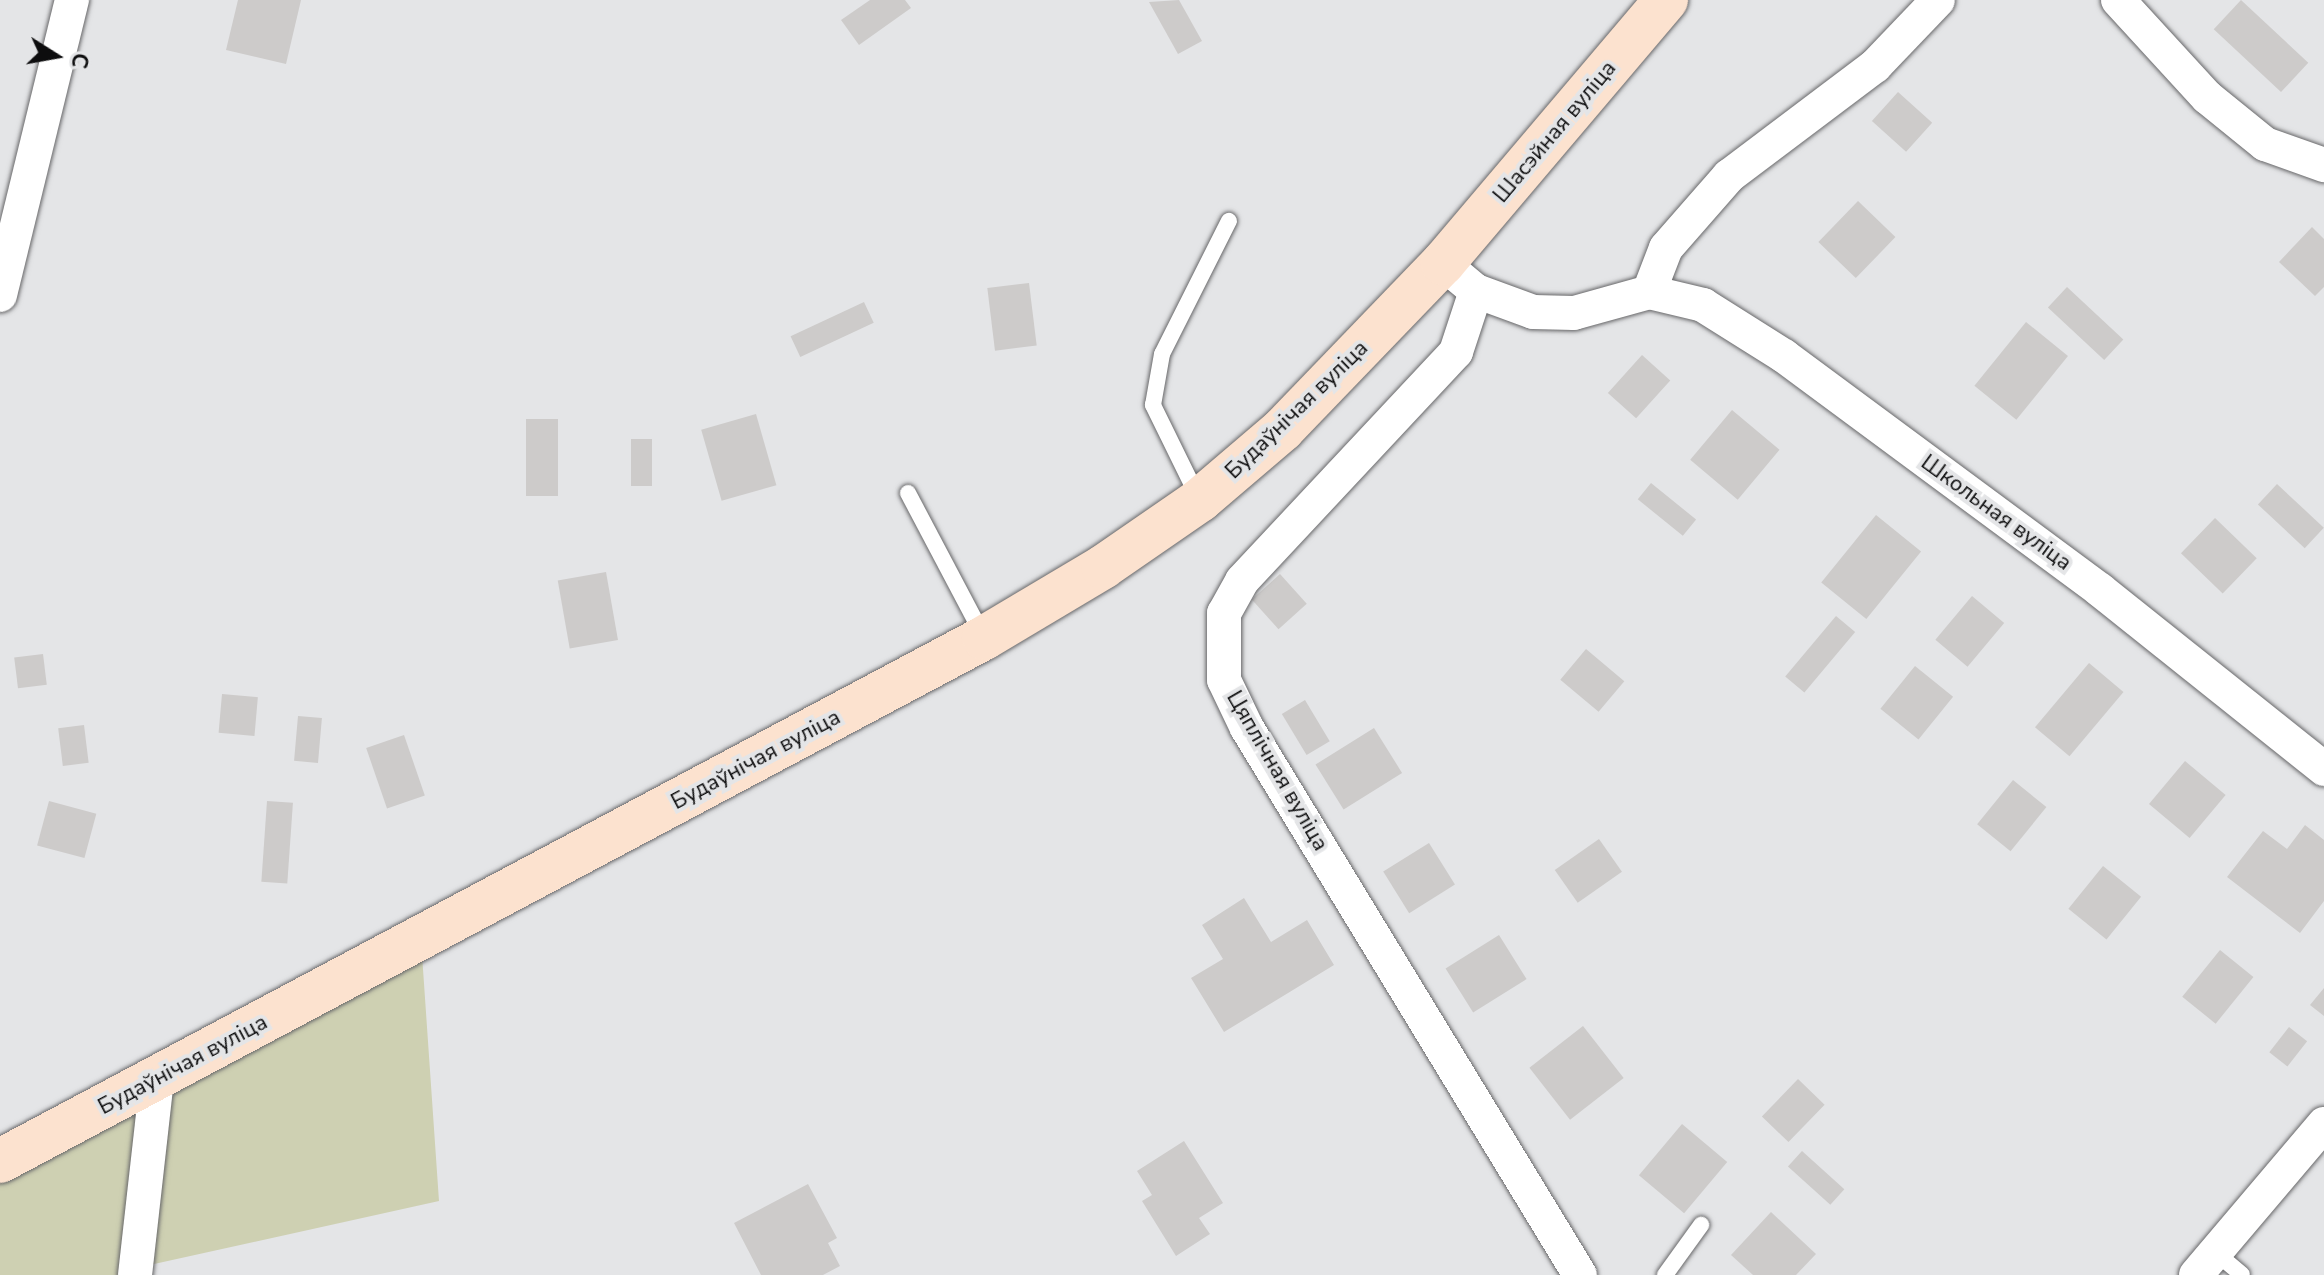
<!DOCTYPE html>
<html>
<head>
<meta charset="utf-8">
<style>
	body { margin:0 }
	#map { position:relative; width:2324px; height:1275px; overflow:hidden; background:#e4e5e7; font-family:"Nunito Sans",sans-serif }
	div>[style] { position:absolute }
	[style*='--x'] { left:calc(var(--x)*1px); top:calc(var(--y)*1px); width:calc(var(--w)*1px); rotate:calc(var(--a)*1deg) }
	.green>* { inset:0; background:#ced0b2 }
	.building>* { inset:0; background:#cdcbca; transform-origin:0 0 }
	.roads { filter:drop-shadow(0 0 2px #676769) drop-shadow(0 0 2px #676769) }
	.lane>* { height:16px; margin:-8px; padding:0 8px; transform-origin:8px; border-radius:8px; background:#fff }
	.street>* { height:34px; margin:-17px; padding:0 17px; transform-origin:17px; border-radius:17px; background:#fff }
	.secondary>* { height:44px; margin:-22px; padding:0 22px; transform-origin:22px; border-radius:22px; background:#fce2cf }
	span { translate:-50% -50%; white-space:nowrap; text-align:center; line-height:1.15; -webkit-text-stroke:8px #e4e5e7; paint-order:stroke }
	.street-label { font-size:22px; color:#0d0d0e }
	.north { position:absolute; left:16px; top:16px; width:80px; height:80px; -webkit-text-stroke:6px #e4e5e7; paint-order:stroke; rotate:101deg; font-size:22px; font-weight:700; line-height:32px; text-align:center; color:#0d0d0e }
	.north::after { content:''; display:block; margin:auto; width:28px; height:36px; background:#0d0d0e; clip-path:polygon(50% 0,100% 100%,50% 72%,0 100%) }
</style>
</head>
<body>
<div id="map">
	<div class="green">
		<i style="clip-path:polygon(421px 940px,439px 1201px,136px 1268px,135px 1275px,0 1275px,0 1161px)"></i>
	</div>
	<div class="building">
		<i style="clip-path:polygon(238px 0,301px 0,286px 64px,226px 50px)"></i>
		<i style="clip-path:polygon(870px 0,905px 0,911px 8px,859px 45px,841px 20px)"></i>
		<i style="clip-path:polygon(1179px 0,1202px 41px,1178px 54px,1149px 2px)"></i>
		<i style="left:2241px;top:0;width:92px;height:40px;rotate:43deg"></i>
		<i style="left:1898px;top:92px;width:46px;height:39px;rotate:42deg"></i>
		<i style="left:1858px;top:201px;width:52px;height:57px;rotate:44deg"></i>
		<i style="clip-path:polygon(2312px 227px,2324px 239px,2324px 287px,2315px 296px,2279px 262px)"></i>
		<i style="left:1029px;top:283px;width:63px;height:42px;rotate:83deg"></i>
		<i style="left:2067px;top:287px;width:77px;height:28px;rotate:43deg"></i>
		<i style="left:864px;top:302px;width:23px;height:81px;rotate:65deg"></i>
		<i style="left:2026px;top:322px;width:54px;height:82px;rotate:39deg"></i>
		<i style="left:1642px;top:355px;width:38px;height:51px;rotate:42deg"></i>
		<i style="left:1732px;top:410px;width:62px;height:65px;rotate:40deg"></i>
		<i style="left:756px;top:414px;width:74px;height:57px;rotate:74deg"></i>
		<i style="left:526px;top:419px;width:32px;height:77px"></i>
		<i style="left:652px;top:439px;width:47px;height:21px;rotate:90deg"></i>
		<i style="left:1651px;top:483px;width:58px;height:21px;rotate:39deg"></i>
		<i style="left:2277px;top:484px;width:64px;height:28px;rotate:43deg"></i>
		<i style="left:1876px;top:515px;width:58px;height:87px;rotate:39deg"></i>
		<i style="left:2215px;top:518px;width:58px;height:49px;rotate:44deg"></i>
		<i style="left:606px;top:572px;width:69px;height:49px;rotate:80deg"></i>
		<i style="left:1280px;top:574px;width:40px;height:38px;rotate:48deg"></i>
		<i style="left:1972px;top:596px;width:42px;height:57px;rotate:40deg"></i>
		<i style="left:1836px;top:616px;width:25px;height:79px;rotate:40deg"></i>
		<i style="left:1586px;top:649px;width:50px;height:40px;rotate:40deg"></i>
		<i style="left:43px;top:654px;width:31px;height:29px;rotate:83deg"></i>
		<i style="left:2089px;top:663px;width:45px;height:84px;rotate:40deg"></i>
		<i style="left:1915px;top:666px;width:49px;height:55px;rotate:39deg"></i>
		<i style="left:222px;top:694px;width:36px;height:39px;rotate:5deg"></i>
		<i style="left:1305px;top:700px;width:48px;height:27px;rotate:59deg"></i>
		<i style="left:298px;top:716px;width:24px;height:45px;rotate:5deg"></i>
		<i style="left:84px;top:725px;width:38px;height:26px;rotate:83deg"></i>
		<i style="left:1374px;top:728px;width:53px;height:69px;rotate:58deg"></i>
		<i style="left:404px;top:735px;width:64px;height:40px;rotate:71deg"></i>
		<i style="left:2185px;top:761px;width:53px;height:56px;rotate:40deg"></i>
		<i style="left:2013px;top:780px;width:43px;height:57px;rotate:39deg"></i>
		<i style="left:49px;top:801px;width:49px;height:46px;rotate:15deg"></i>
		<i style="left:267px;top:801px;width:26px;height:81px;rotate:4deg"></i>
		<i style="clip-path:polygon(2305px 825px,2324px 840px,2324px 901px,2300px 933px,2227px 877px,2263px 831px,2287px 849px)"></i>
		<i style="left:1599px;top:839px;width:40px;height:54px;rotate:55deg"></i>
		<i style="left:1429px;top:843px;width:49px;height:54px;rotate:58deg"></i>
		<i style="left:2103px;top:866px;width:49px;height:55px;rotate:39deg"></i>
		<i style="clip-path:polygon(1244px 898px,1271px 942px,1307px 920px,1334px 965px,1224px 1032px,1191px 978px,1223px 959px,1202px 925px)"></i>
		<i style="left:1499px;top:935px;width:52px;height:63px;rotate:58deg"></i>
		<i style="left:2220px;top:950px;width:43px;height:60px;rotate:39deg"></i>
		<i style="clip-path:polygon(2324px 988px,2324px 1016px,2310px 1005px)"></i>
		<i style="left:1583px;top:1026px;width:66px;height:68px;rotate:52deg"></i>
		<i style="left:2289px;top:1027px;width:23px;height:32px;rotate:38deg"></i>
		<i style="left:1798px;top:1079px;width:37px;height:52px;rotate:44deg"></i>
		<i style="left:1682px;top:1124px;width:59px;height:67px;rotate:40deg"></i>
		<i style="clip-path:polygon(1184px 1141px,1223px 1203px,1199px 1218px,1210px 1234px,1176px 1256px,1142px 1201px,1152px 1195px,1137px 1171px)"></i>
		<i style="left:1802px;top:1151px;width:57px;height:21px;rotate:42deg"></i>
		<i style="clip-path:polygon(808px 1184px,837px 1238px,828px 1243px,840px 1266px,823px 1275px,761px 1275px,734px 1223px)"></i>
		<i style="clip-path:polygon(1771px 1212px,1816px 1254px,1796px 1275px,1753px 1275px,1731px 1255px)"></i>
	</div>
	<div class="roads">
		<div class="lane">
			<i style="--x:908;--y:493;--w:163;--a:62.2"></i>
			<i style="--x:1199;--y:499;--w:105;--a:-116.1"></i>
			<i style="--x:1153;--y:405;--w:52;--a:-80"></i>
			<i style="--x:1162;--y:354;--w:149;--a:-63.3"></i>
			<i style="--x:2215;--y:1252;--w:35;--a:40"></i>
			<i style="--x:1665;--y:1275;--w:62;--a:-54.2"></i>
		</div>
		<div class="street">
			<i style="--x:2118;--y:0;--w:132;--a:47.5"></i>
			<i style="--x:2207;--y:97;--w:75;--a:39"></i>
			<i style="--x:2265;--y:144;--w:63;--a:19.6"></i>
			<i style="--x:1458;--y:276;--w:23;--a:40"></i>
			<i style="--x:1476;--y:291;--w:61;--a:20.2"></i>
			<i style="--x:1533;--y:312;--w:41;--a:1.4"></i>
			<i style="--x:1574;--y:313;--w:78;--a:-15.6"></i>
			<i style="--x:1649;--y:292;--w:56;--a:13.5"></i>
			<i style="--x:1703;--y:305;--w:96;--a:32.2"></i>
			<i style="--x:1784;--y:356;--w:393;--a:36.5"></i>
			<i style="--x:2100;--y:590;--w:287;--a:38.6"></i>
			<i style="--x:1476;--y:291;--w:64;--a:108.2"></i>
			<i style="--x:1456;--y:352;--w:313;--a:133.1"></i>
			<i style="--x:1242;--y:581;--w:37;--a:119"></i>
			<i style="--x:1224;--y:613;--w:67;--a:90"></i>
			<i style="--x:1224;--y:680;--w:53;--a:64.4"></i>
			<i style="--x:1247;--y:728;--w:640;--a:58.67"></i>
			<i style="--x:1649;--y:292;--w:47;--a:-68.9"></i>
			<i style="--x:1666;--y:248;--w:96;--a:-48.8"></i>
			<i style="--x:1729;--y:176;--w:183;--a:-37"></i>
			<i style="--x:1875;--y:66;--w:91;--a:-46.3"></i>
			<i style="--x:0;--y:295;--w:304;--a:-76.3"></i>
			<i style="--x:135;--y:1275;--w:197;--a:-83.6"></i>
			<i style="--x:2196;--y:1275;--w:198;--a:-49.7"></i>
		</div>
		<div class="secondary">
			<i style="--x:0;--y:1161;--w:1114;--a:-27.99"></i>
			<i style="--x:984;--y:638;--w:139;--a:-30.8"></i>
			<i style="--x:1103;--y:567;--w:118;--a:-34.6"></i>
			<i style="--x:1200;--y:500;--w:109;--a:-40.5"></i>
			<i style="--x:1283;--y:429;--w:231;--a:-46.1"></i>
			<i style="--x:1443;--y:263;--w:345;--a:-49.7"></i>
		</div>
	</div>
	<div class="street-label">
		<span style="left:1555px;top:132px;rotate:-50deg">Шасэйная вуліца</span>
		<span style="left:1297px;top:410px;rotate:-44deg">Будаўнічая вуліца</span>
		<span style="left:1996px;top:513px;rotate:36deg">Школьная вуліца</span>
		<span style="left:756px;top:760px;rotate:-28deg">Будаўнічая вуліца</span>
		<span style="left:1277px;top:771px;rotate:60deg">Цяплічная вуліца</span>
		<span style="left:183px;top:1065px;rotate:-28deg">Будаўнічая вуліца</span>
	</div>
	<div class="north">С</div>
</div>
</body>
</html>
